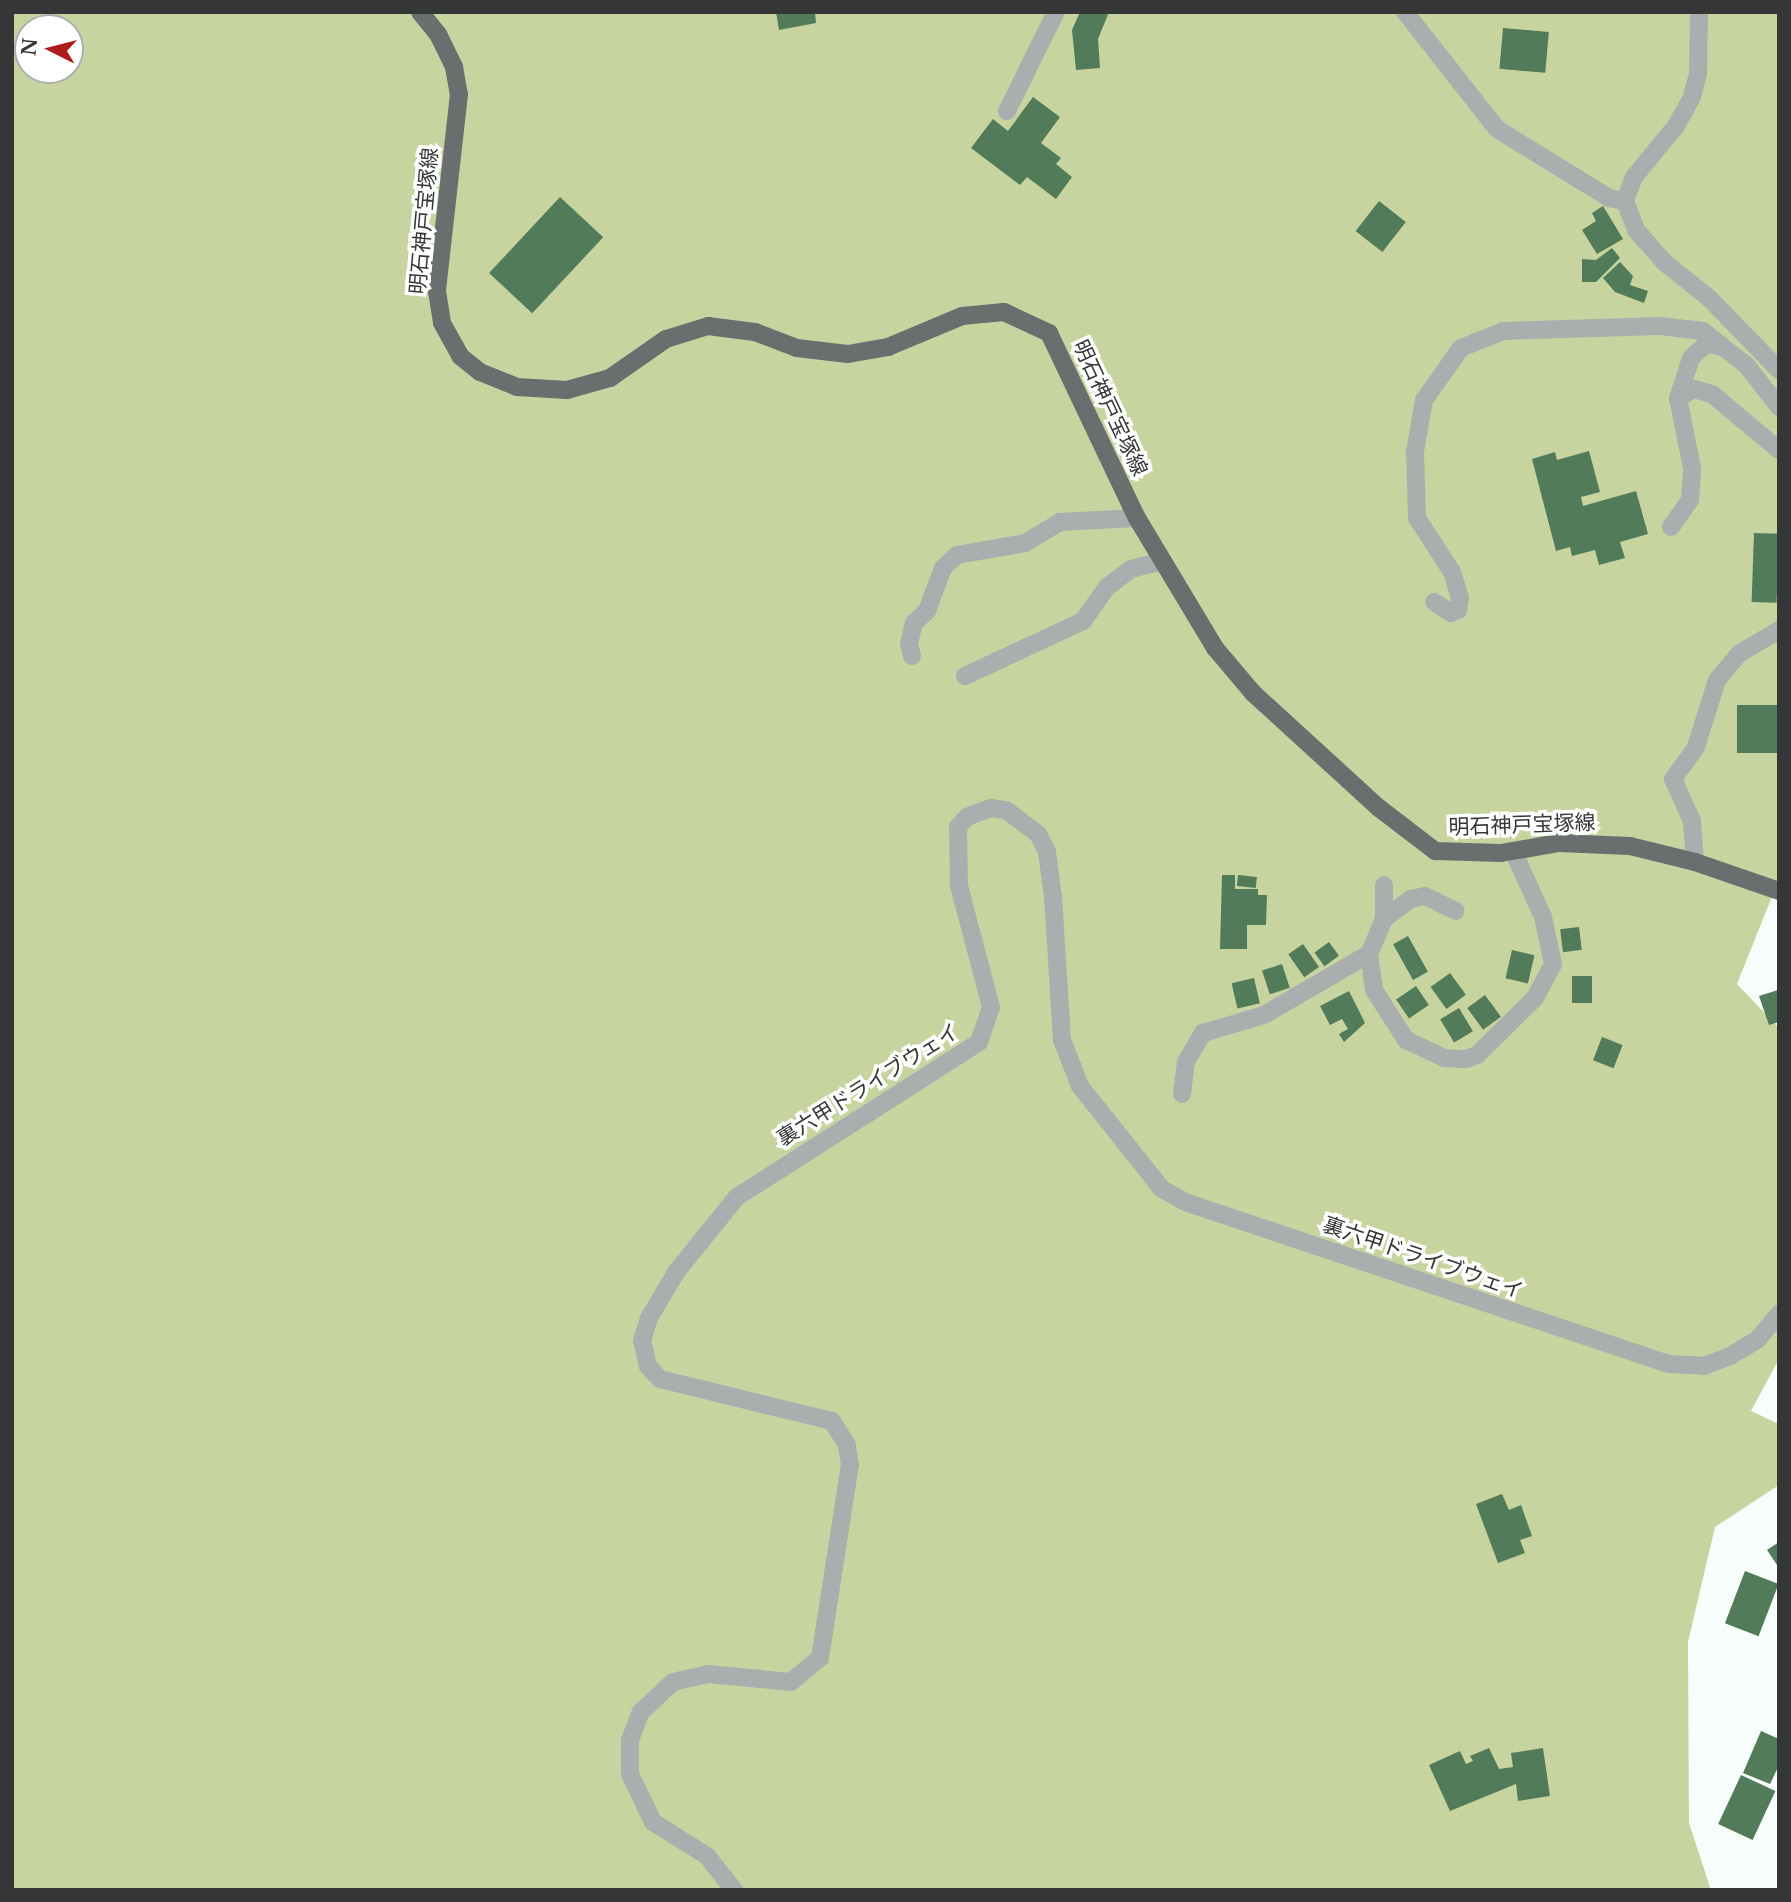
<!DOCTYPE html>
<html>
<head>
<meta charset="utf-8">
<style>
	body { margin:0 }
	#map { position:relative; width:1791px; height:1902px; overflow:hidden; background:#f6fdfb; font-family:"Libre Baskerville","Noto Sans JP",serif }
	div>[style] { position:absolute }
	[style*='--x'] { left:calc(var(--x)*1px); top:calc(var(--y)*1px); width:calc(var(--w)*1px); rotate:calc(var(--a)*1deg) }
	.forest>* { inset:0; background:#c8d4a0 }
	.building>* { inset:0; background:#517b59; transform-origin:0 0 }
	.minor>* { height:18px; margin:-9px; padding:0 9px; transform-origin:9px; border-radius:9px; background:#abaeaf }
	.major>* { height:18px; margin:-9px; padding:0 9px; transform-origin:9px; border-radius:9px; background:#696e6f }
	span { translate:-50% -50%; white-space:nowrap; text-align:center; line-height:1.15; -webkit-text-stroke:7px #fff; paint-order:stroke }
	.street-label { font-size:21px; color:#353737 }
	.frame { position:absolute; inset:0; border:14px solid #353737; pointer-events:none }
	.north { position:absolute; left:14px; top:14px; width:70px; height:70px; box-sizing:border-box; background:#fff; border:2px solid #aeafaf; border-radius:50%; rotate:276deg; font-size:19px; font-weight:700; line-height:28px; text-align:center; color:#353737 }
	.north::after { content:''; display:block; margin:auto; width:24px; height:32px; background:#ae1d1c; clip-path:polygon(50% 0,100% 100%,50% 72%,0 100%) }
</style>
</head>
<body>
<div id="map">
	<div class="forest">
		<i style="clip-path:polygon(evenodd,12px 12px,1779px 12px,1779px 879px,1737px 984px,1779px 1028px,1779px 1359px,1751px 1411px,1779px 1424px,1779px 1485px,1715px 1527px,1688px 1642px,1689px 1823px,1711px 1890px,12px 1890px,12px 12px,28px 28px,70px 28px,70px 70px,28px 70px,28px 28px)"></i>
	</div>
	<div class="building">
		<i style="clip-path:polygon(776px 12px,815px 12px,816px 23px,779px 30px)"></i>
		<i style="clip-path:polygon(1080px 12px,1109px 12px,1098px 39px,1100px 68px,1076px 70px,1072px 30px)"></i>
		<i style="left:1503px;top:28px;width:46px;height:41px;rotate:5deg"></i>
		<i style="clip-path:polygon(1033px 97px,1060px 117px,1041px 143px,1061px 158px,1056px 164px,1072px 177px,1056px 199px,1027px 177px,1020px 185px,971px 148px,993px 119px,1008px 131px)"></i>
		<i style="left:560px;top:197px;width:59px;height:104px;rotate:43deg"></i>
		<i style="left:1379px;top:201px;width:34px;height:38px;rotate:38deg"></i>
		<i style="clip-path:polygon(1603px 206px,1623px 239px,1597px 254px,1582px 230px,1596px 221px,1592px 213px)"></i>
		<i style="clip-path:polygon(1612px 248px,1620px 258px,1596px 282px,1582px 282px,1582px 259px,1596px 260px)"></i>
		<i style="clip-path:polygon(1620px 262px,1633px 276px,1630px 285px,1648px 291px,1644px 303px,1615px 292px,1603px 278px)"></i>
		<i style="clip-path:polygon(1589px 451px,1600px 492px,1581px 497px,1583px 506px,1636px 491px,1648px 534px,1620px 542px,1625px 558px,1599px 565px,1595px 550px,1572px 556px,1570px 547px,1556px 551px,1532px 459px,1555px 452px,1557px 460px)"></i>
		<i style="left:1754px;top:533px;width:25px;height:69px;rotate:2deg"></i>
		<i style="left:1779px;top:705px;width:48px;height:42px;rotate:90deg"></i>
		<i style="clip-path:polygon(1222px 875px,1235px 875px,1235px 889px,1258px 889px,1258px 895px,1267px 895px,1266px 925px,1247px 925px,1247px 949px,1220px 949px)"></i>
		<i style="left:1238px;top:875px;width:19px;height:11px;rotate:6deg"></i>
		<i style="left:1579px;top:927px;width:23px;height:19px;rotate:83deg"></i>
		<i style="left:1408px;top:936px;width:41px;height:17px;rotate:61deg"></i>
		<i style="left:1329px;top:942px;width:17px;height:18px;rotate:54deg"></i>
		<i style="left:1303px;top:944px;width:28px;height:18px;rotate:55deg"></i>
		<i style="left:1512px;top:950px;width:23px;height:29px;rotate:13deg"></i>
		<i style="left:1282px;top:964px;width:25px;height:21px;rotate:72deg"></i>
		<i style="left:1450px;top:973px;width:27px;height:24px;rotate:54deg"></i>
		<i style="left:1572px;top:976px;width:20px;height:27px"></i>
		<i style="left:1254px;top:978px;width:26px;height:23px;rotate:77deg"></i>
		<i style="left:1416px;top:986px;width:23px;height:24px;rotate:56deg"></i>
		<i style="clip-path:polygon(1778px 990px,1779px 1022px,1769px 1025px,1759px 996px)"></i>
		<i style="clip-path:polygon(1349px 991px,1365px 1023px,1344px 1042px,1339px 1034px,1348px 1029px,1342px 1019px,1330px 1025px,1320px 1006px)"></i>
		<i style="left:1485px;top:995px;width:27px;height:22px;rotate:54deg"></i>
		<i style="left:1459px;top:1008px;width:27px;height:22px;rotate:59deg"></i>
		<i style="left:1602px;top:1037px;width:22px;height:25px;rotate:21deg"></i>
		<i style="clip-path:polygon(1502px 1494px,1509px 1510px,1521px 1505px,1532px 1536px,1520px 1540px,1525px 1553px,1498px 1563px,1476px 1504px)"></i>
		<i style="clip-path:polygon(1779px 1542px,1779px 1568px,1767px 1550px)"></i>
		<i style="left:1745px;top:1571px;width:36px;height:56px;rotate:21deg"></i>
		<i style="clip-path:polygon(1761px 1731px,1779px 1739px,1779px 1765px,1770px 1784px,1743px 1773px)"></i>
		<i style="clip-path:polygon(1489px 1748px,1499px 1769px,1513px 1767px,1511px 1753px,1543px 1748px,1550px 1796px,1518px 1801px,1516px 1784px,1450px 1811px,1429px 1765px,1460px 1751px,1466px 1764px,1473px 1761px,1470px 1756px)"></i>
		<i style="left:1741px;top:1775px;width:38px;height:54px;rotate:25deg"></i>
	</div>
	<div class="minor">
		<i style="--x:1405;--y:12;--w:149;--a:51.8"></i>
		<i style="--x:1497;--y:129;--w:132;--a:31.6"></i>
		<i style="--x:1609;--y:198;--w:16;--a:11"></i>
		<i style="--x:1699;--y:12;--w:62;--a:90.9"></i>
		<i style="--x:1698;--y:74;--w:24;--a:105"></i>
		<i style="--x:1692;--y:97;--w:33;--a:119"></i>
		<i style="--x:1676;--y:126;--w:66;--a:129.5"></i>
		<i style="--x:1634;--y:177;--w:26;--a:111"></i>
		<i style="--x:1625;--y:201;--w:31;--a:69"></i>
		<i style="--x:1636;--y:230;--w:43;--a:48.8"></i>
		<i style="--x:1664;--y:262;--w:58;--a:38.7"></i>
		<i style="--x:1709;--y:298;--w:100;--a:45.8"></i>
		<i style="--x:1007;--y:111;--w:110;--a:-63.7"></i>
		<i style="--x:1678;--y:398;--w:18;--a:-29"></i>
		<i style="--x:1694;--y:389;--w:19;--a:16"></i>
		<i style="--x:1712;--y:394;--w:87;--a:39.9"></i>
		<i style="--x:1671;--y:527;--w:33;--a:-55"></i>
		<i style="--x:1690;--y:500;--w:32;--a:-86"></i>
		<i style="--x:1692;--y:468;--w:71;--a:-101.3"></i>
		<i style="--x:1678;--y:398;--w:42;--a:-72"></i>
		<i style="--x:1691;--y:358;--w:21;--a:-43"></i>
		<i style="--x:1706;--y:344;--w:17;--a:10"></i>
		<i style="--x:1723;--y:347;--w:31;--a:38"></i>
		<i style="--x:1747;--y:366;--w:52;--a:52"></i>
		<i style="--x:1434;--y:602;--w:20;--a:33"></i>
		<i style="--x:1451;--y:613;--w:8;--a:-23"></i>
		<i style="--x:1458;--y:610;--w:12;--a:-81"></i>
		<i style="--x:1460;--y:598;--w:27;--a:-107"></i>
		<i style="--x:1452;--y:572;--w:64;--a:-122.9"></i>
		<i style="--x:1417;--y:518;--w:66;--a:-91.7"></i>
		<i style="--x:1415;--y:452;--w:53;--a:-80.2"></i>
		<i style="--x:1424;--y:400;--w:64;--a:-54.6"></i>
		<i style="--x:1461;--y:348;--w:45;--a:-22"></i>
		<i style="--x:1503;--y:331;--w:157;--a:-1.8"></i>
		<i style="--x:1660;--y:326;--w:43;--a:6.6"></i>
		<i style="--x:1703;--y:331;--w:26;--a:39"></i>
		<i style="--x:912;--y:656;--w:12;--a:-104"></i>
		<i style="--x:909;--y:644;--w:22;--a:-77"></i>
		<i style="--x:914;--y:623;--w:18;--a:-43"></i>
		<i style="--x:927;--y:611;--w:46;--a:-69.6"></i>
		<i style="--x:943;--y:568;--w:19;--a:-43"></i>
		<i style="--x:957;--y:555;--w:69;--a:-10"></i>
		<i style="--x:1025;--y:543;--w:41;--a:-31"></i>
		<i style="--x:1060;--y:522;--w:77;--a:-3"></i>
		<i style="--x:965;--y:676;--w:130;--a:-25"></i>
		<i style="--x:1083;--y:621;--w:42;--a:-54.8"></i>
		<i style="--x:1107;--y:587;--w:30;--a:-37"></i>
		<i style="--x:1131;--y:569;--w:32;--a:-14"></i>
		<i style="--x:1695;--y:862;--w:41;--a:-94.2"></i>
		<i style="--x:1692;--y:821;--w:46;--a:-114.3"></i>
		<i style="--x:1673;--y:779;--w:39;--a:-54"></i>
		<i style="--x:1696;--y:747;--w:70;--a:-72.6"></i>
		<i style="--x:1717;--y:680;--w:35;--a:-50"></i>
		<i style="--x:1740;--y:653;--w:45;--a:-30.5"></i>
		<i style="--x:1384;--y:885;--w:34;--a:90"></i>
		<i style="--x:1384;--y:919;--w:38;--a:113"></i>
		<i style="--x:1369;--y:954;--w:36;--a:82"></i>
		<i style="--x:1374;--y:990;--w:59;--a:57.4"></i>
		<i style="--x:1406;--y:1040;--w:42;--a:25.3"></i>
		<i style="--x:1444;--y:1058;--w:22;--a:3"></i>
		<i style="--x:1466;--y:1059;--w:12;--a:-20"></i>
		<i style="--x:1477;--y:1055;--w:81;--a:-44.5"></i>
		<i style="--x:1535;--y:998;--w:38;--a:-62"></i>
		<i style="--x:1553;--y:964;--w:48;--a:-102"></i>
		<i style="--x:1543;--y:917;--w:72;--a:-114.4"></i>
		<i style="--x:1384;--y:919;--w:34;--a:-37"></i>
		<i style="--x:1411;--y:899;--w:14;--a:-12"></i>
		<i style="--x:1425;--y:896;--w:34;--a:26"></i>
		<i style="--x:1182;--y:1094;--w:32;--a:-83"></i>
		<i style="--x:1186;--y:1062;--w:34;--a:-60"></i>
		<i style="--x:1203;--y:1033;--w:64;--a:-16.4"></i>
		<i style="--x:1264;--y:1015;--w:121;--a:-30.2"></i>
		<i style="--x:734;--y:1890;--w:43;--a:-128.5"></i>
		<i style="--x:707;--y:1856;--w:64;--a:-147.8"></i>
		<i style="--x:653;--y:1822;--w:53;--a:-115.6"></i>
		<i style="--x:630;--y:1774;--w:34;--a:-90"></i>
		<i style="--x:630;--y:1740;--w:30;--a:-69"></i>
		<i style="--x:641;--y:1712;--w:44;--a:-43.2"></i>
		<i style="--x:673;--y:1682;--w:36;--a:-13"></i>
		<i style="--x:708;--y:1674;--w:83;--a:5.5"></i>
		<i style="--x:791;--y:1682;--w:38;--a:-40"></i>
		<i style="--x:820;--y:1658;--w:195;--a:-81.2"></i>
		<i style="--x:850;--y:1465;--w:20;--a:-99"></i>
		<i style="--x:847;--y:1445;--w:28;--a:-122"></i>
		<i style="--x:832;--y:1421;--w:177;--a:-166.3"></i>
		<i style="--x:660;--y:1379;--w:18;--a:-133"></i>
		<i style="--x:648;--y:1366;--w:26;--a:-103"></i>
		<i style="--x:642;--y:1341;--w:24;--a:-73"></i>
		<i style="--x:649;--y:1318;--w:55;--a:-59.2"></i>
		<i style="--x:677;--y:1271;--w:95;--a:-51"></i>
		<i style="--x:737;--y:1197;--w:287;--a:-32.6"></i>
		<i style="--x:979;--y:1042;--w:37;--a:-71"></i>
		<i style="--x:991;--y:1007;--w:125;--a:-104.8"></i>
		<i style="--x:959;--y:886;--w:59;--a:-91"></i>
		<i style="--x:958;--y:827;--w:13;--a:-48"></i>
		<i style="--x:967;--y:817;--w:26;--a:-21"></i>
		<i style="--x:991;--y:808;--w:15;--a:8"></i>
		<i style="--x:1006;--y:810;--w:40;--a:37"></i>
		<i style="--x:1038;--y:834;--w:20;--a:63"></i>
		<i style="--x:1047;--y:852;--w:45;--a:82.4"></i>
		<i style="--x:1053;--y:897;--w:143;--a:86.4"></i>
		<i style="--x:1062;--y:1040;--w:49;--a:68.6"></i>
		<i style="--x:1080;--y:1086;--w:132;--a:51.5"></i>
		<i style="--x:1162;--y:1189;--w:26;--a:29"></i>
		<i style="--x:1185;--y:1202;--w:510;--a:18.51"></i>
		<i style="--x:1669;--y:1364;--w:35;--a:3"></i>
		<i style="--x:1704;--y:1366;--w:28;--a:-21"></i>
		<i style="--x:1730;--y:1356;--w:33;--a:-31"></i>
		<i style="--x:1758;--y:1339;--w:33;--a:-50"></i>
	</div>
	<div class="major">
		<i style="--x:420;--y:12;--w:28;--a:51"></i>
		<i style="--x:438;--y:34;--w:37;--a:64"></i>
		<i style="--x:454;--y:67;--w:27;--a:80"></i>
		<i style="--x:459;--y:94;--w:198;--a:96.4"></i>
		<i style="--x:437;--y:291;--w:32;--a:81"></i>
		<i style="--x:442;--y:323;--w:38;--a:61"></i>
		<i style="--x:460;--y:356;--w:26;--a:39"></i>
		<i style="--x:480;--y:372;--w:40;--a:22"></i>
		<i style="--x:517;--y:387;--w:50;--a:3.4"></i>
		<i style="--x:567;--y:390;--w:45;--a:-15.6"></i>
		<i style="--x:610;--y:378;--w:68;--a:-34.9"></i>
		<i style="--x:666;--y:339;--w:44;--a:-17.2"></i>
		<i style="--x:708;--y:326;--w:47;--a:7.3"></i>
		<i style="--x:755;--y:332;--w:45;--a:20.9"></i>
		<i style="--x:797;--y:348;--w:51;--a:6.7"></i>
		<i style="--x:848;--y:354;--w:41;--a:-9.9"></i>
		<i style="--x:888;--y:347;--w:80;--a:-22.7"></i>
		<i style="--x:962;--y:316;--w:42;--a:-5.4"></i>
		<i style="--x:1004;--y:312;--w:50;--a:25"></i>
		<i style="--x:1049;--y:333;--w:205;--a:64.6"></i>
		<i style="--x:1137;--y:518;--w:152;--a:59"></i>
		<i style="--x:1215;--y:648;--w:59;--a:49.8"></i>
		<i style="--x:1253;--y:693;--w:171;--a:42.4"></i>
		<i style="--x:1379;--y:808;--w:71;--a:37.5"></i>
		<i style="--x:1435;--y:851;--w:66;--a:1.7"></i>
		<i style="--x:1501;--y:853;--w:59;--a:-9.8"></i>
		<i style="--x:1559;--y:843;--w:71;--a:2.4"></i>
		<i style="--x:1630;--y:846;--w:67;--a:13.8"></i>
		<i style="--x:1695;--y:862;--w:89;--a:19"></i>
	</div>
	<div class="street-label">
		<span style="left:424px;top:221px;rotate:-85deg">明石神戸宝塚線</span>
		<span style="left:1110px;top:408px;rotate:65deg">明石神戸宝塚線</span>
		<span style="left:1522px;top:825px;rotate:-2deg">明石神戸宝塚線</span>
		<span style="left:868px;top:1085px;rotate:-32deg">裏六甲ドライブウェイ</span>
		<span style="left:1423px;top:1258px;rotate:19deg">裏六甲ドライブウェイ</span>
	</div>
	<div class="frame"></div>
	<div class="north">N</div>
</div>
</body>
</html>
